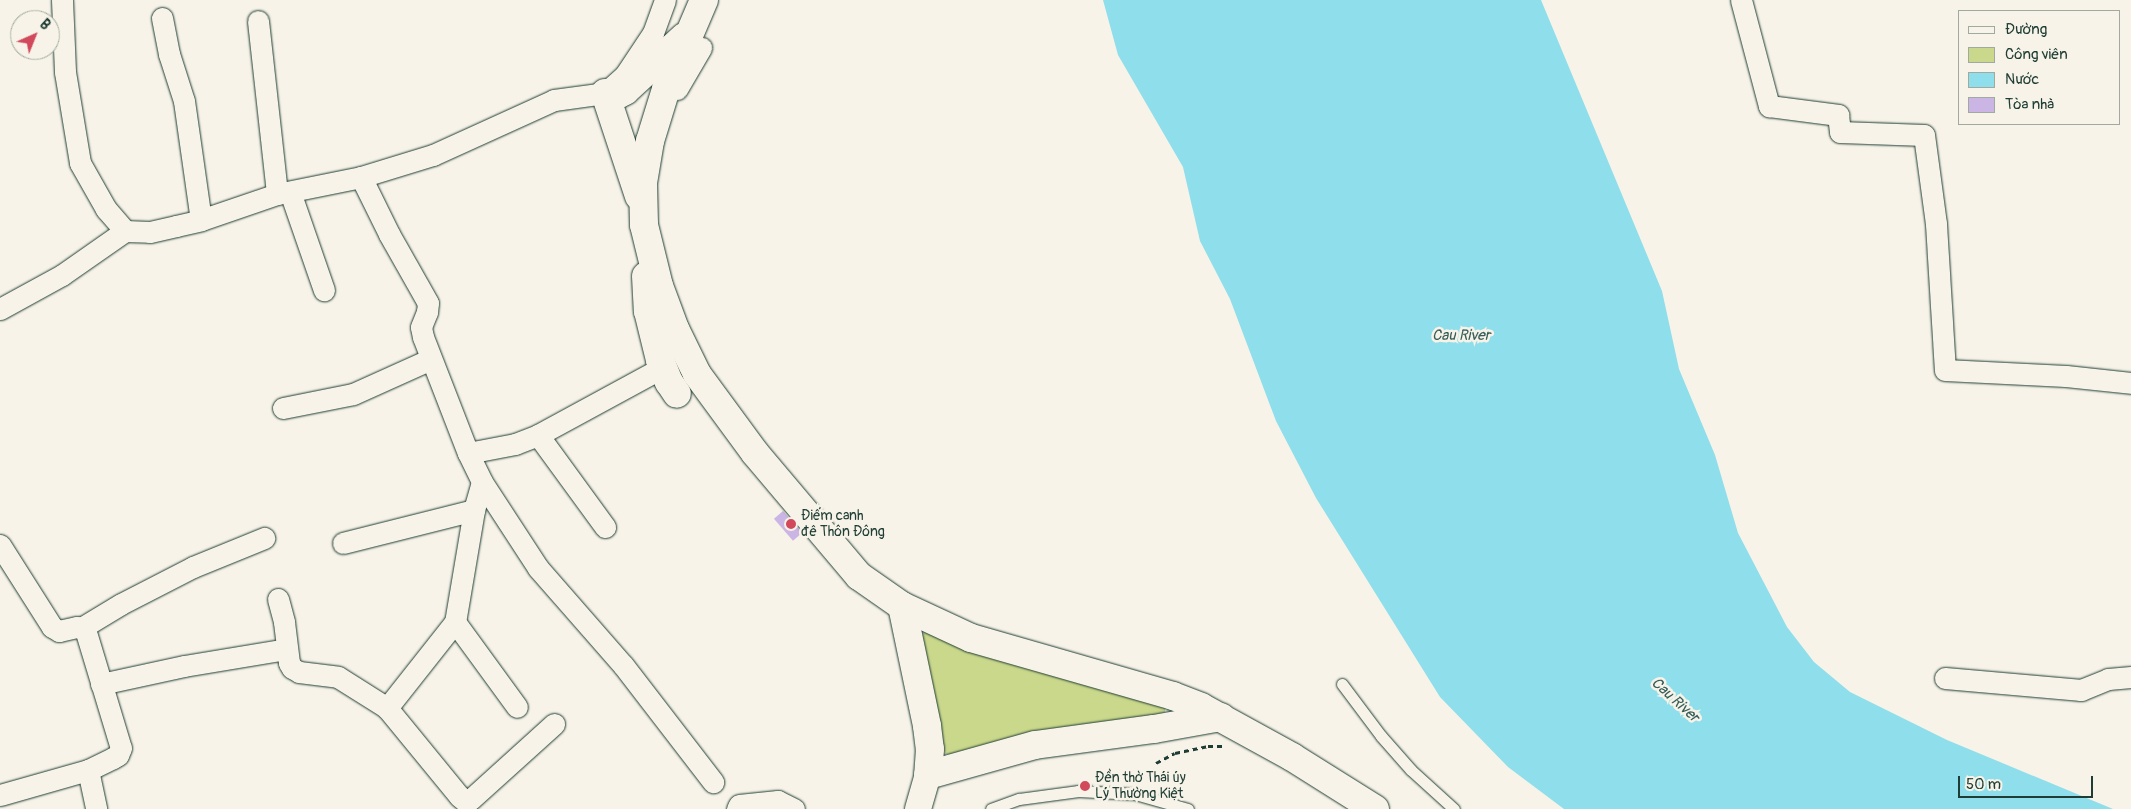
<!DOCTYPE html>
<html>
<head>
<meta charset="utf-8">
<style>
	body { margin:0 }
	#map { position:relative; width:2131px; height:809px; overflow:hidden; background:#f7f3e8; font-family:Pangolin,sans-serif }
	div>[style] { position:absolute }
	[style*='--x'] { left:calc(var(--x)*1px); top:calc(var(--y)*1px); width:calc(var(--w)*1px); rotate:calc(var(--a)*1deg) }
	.green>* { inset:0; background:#cad88b }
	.water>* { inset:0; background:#8edeeb }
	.building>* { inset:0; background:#cbb5e5; transform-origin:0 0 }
	.path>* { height:3px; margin-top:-1.5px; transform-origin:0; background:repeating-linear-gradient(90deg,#1f3d34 0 5px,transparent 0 9px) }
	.roads { filter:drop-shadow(0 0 1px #1f3d34) drop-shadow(0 0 1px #1f3d34) }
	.service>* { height:11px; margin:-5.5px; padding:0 5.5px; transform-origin:5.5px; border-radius:5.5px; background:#f7f3e8 }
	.minor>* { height:21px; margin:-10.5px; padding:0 10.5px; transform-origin:10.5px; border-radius:10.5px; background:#f7f3e8 }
	.tertiary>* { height:26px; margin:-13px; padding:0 13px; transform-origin:13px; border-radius:13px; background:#f7f3e8 }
	.secondary>* { height:28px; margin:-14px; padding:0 14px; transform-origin:14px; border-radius:14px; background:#f7f3e8 }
	.dots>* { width:14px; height:14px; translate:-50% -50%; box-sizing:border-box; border:2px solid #f7f3e8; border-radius:50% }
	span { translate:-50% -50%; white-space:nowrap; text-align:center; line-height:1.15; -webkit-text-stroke:5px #f7f3e8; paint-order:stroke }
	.poi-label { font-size:14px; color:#1f3d34 }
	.left { translate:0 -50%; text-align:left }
	.water-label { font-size:15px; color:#355d59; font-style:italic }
	.legend { position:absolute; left:1958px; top:10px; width:162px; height:115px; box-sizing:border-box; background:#f7f3e8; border:1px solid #a1aaa0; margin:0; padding:6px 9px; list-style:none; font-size:15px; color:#1f3d34 }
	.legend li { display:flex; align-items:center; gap:10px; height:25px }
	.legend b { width:25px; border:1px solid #a1aaa0 }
	.north { position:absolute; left:10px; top:10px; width:50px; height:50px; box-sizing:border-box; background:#f7f3e8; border:1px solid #a1aaa0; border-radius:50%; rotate:44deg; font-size:14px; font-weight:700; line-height:20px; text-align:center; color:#1f3d34 }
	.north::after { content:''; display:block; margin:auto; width:18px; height:22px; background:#d1495b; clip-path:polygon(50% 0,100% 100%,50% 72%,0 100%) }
	.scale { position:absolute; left:1958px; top:776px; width:135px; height:22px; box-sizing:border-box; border:2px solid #1f3d34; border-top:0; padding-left:6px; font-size:15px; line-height:18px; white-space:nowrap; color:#1f3d34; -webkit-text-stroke:4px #f7f3e8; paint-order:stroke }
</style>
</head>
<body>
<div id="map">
	<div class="green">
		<i style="clip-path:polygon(928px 629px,1165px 705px,1165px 714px,1149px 720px,986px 744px,952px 755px,946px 754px,943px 749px,920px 637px)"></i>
	</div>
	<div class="water">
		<i style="clip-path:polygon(1103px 0,1541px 0,1662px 291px,1679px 369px,1715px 455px,1738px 533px,1787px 627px,1814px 662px,1850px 692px,1947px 740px,2113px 809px,1564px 809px,1508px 767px,1440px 697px,1316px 498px,1276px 421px,1230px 299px,1200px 241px,1183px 167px,1118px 55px)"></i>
	</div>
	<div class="building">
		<i style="left:783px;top:511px;width:29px;height:12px;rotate:49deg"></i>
	</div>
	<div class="path">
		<i style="--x:1156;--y:763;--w:21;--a:-28"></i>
		<i style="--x:1175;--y:753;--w:34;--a:-12"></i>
		<i style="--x:1208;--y:746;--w:15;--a:0"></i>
	</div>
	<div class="roads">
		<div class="service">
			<i style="--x:1342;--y:684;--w:65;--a:53.1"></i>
			<i style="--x:1381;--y:736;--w:45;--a:48.6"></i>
			<i style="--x:1411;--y:770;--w:58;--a:42.2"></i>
			<i style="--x:991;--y:809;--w:30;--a:-20"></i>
			<i style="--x:1019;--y:799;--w:60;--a:-7.7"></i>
			<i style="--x:1078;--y:791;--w:57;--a:3"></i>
			<i style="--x:1135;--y:794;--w:55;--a:15.8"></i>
		</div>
		<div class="minor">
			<i style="--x:62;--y:0;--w:72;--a:87.6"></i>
			<i style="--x:65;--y:72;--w:92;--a:80.6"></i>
			<i style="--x:80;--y:163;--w:53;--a:60.5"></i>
			<i style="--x:106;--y:209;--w:29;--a:49"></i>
			<i style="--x:1741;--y:0;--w:110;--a:75.2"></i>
			<i style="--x:1769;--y:106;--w:70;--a:7.4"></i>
			<i style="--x:1838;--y:115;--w:17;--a:83"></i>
			<i style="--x:1840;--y:132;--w:84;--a:2"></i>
			<i style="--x:1924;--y:135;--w:90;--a:82.3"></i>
			<i style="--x:1936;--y:224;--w:146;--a:86.5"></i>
			<i style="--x:1945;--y:370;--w:121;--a:2.8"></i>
			<i style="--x:2066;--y:376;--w:65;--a:6.1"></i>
			<i style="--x:162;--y:18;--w:37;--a:79"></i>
			<i style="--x:169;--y:54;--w:49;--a:72.3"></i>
			<i style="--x:184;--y:101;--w:120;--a:81.9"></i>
			<i style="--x:258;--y:21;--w:174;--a:83.7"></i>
			<i style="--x:677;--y:89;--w:48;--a:-59.7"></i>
			<i style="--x:361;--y:177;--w:64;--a:63.8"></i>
			<i style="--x:389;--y:234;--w:79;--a:60.5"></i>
			<i style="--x:428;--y:303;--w:9;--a:96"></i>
			<i style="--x:427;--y:312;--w:16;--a:112"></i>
			<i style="--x:421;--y:327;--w:10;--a:79"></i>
			<i style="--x:423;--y:337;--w:124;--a:68.8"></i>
			<i style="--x:468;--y:453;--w:32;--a:64"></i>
			<i style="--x:482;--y:482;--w:29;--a:106"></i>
			<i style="--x:474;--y:510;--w:114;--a:99.6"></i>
			<i style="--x:455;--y:622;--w:110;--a:128.3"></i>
			<i style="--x:290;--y:192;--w:104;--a:70.9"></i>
			<i style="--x:0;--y:309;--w:71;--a:-28.7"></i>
			<i style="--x:62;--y:275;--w:77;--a:-34.9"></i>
			<i style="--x:125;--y:231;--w:25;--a:2"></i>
			<i style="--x:150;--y:232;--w:27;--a:-13"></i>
			<i style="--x:176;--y:226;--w:26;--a:-13"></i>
			<i style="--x:201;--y:220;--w:80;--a:-18.9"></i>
			<i style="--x:277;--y:194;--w:86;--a:-11.4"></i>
			<i style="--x:361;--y:177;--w:75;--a:-17"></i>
			<i style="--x:433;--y:155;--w:133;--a:-24.4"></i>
			<i style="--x:554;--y:100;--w:51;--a:-7.8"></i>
			<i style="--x:605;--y:93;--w:27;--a:-42"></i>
			<i style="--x:625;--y:75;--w:50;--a:-56.3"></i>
			<i style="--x:653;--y:33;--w:35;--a:-70"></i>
			<i style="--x:283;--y:408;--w:71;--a:-11.3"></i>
			<i style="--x:353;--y:394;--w:85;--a:-24.2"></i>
			<i style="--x:538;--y:435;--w:114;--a:53.9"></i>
			<i style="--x:468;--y:453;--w:48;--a:-10.8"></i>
			<i style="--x:515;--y:444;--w:25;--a:-21"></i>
			<i style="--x:538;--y:435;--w:142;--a:-28.5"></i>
			<i style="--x:482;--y:482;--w:103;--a:56.9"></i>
			<i style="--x:538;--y:568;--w:129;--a:48.8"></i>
			<i style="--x:623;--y:665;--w:148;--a:52.4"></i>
			<i style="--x:343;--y:543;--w:135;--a:-14.1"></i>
			<i style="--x:0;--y:545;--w:97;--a:57.6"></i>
			<i style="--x:52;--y:627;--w:8;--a:30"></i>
			<i style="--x:59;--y:631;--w:18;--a:-13"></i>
			<i style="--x:77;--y:627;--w:8;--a:14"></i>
			<i style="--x:85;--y:629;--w:124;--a:73.2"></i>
			<i style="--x:121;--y:748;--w:8;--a:113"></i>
			<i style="--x:118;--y:755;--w:6;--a:149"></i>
			<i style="--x:113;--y:758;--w:28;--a:154"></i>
			<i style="--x:88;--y:770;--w:91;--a:164.1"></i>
			<i style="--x:278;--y:599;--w:24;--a:75"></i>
			<i style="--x:284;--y:622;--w:41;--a:83"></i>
			<i style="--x:289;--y:663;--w:6;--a:59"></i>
			<i style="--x:292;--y:668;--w:8;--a:30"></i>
			<i style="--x:299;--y:672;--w:39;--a:7"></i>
			<i style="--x:338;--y:677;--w:58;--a:32.3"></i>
			<i style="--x:387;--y:708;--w:114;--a:50.7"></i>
			<i style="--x:459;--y:796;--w:6;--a:39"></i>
			<i style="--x:464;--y:800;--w:7;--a:-8"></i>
			<i style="--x:471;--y:799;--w:112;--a:-42.1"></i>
			<i style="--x:455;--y:622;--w:105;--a:53.9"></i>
			<i style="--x:83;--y:627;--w:44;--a:-31.2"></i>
			<i style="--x:121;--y:604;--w:81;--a:-27.2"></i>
			<i style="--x:193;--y:567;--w:77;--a:-22.2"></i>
			<i style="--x:1945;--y:678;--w:137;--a:5"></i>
			<i style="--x:2081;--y:690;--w:29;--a:-22"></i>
			<i style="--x:2108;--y:679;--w:23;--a:-5"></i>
			<i style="--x:101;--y:684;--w:85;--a:-12.2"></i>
			<i style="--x:184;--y:666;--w:104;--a:-9.4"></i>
			<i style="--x:88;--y:770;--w:40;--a:78"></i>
			<i style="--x:737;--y:809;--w:4;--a:-63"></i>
			<i style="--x:739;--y:805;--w:39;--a:-6"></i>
			<i style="--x:778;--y:801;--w:18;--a:27"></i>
		</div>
		<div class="tertiary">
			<i style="--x:918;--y:809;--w:35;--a:-74"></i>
		</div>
		<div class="secondary">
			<i style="--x:704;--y:0;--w:97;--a:113.1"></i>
			<i style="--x:666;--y:89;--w:54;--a:107.1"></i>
			<i style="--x:650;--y:141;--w:43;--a:99.5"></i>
			<i style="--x:643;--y:183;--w:42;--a:88.6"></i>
			<i style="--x:644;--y:225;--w:63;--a:76.2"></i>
			<i style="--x:659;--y:286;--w:46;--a:69.6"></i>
			<i style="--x:675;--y:329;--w:50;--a:63.9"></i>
			<i style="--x:697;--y:374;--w:98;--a:53.7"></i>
			<i style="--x:755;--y:453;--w:161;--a:49.8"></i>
			<i style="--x:859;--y:576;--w:52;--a:34.9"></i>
			<i style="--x:902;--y:606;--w:76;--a:24.9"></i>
			<i style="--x:971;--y:638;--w:210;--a:16"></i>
			<i style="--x:1173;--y:696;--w:30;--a:21"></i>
			<i style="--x:1201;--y:707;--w:104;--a:28.8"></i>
			<i style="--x:1292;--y:757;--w:98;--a:32.1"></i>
			<i style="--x:639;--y:196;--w:108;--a:-108.3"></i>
			<i style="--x:605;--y:93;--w:14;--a:4"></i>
			<i style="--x:619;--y:94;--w:7;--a:-27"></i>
			<i style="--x:625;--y:91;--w:80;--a:-42.5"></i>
			<i style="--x:646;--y:276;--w:35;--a:87"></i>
			<i style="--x:648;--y:311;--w:50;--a:76.2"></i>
			<i style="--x:660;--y:360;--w:24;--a:68"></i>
			<i style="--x:669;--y:382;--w:14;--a:56"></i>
			<i style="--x:902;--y:606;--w:123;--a:78.2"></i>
			<i style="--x:927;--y:726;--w:23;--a:83"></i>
			<i style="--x:930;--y:749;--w:26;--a:94"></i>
			<i style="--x:928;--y:775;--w:111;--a:-15.7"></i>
			<i style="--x:1035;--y:745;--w:120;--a:-7.7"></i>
			<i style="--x:1154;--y:729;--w:68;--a:-10.2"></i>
		</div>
	</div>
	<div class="dots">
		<i style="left:791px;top:524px;background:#d1495b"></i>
		<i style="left:1085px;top:786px;background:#d1495b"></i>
	</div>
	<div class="poi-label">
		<span class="left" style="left:801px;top:524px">Điếm canh<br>đê Thôn Đông</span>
		<span class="left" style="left:1095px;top:786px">Đền thờ Thái úy<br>Lý Thường Kiệt</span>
	</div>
	<div class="water-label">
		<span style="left:1461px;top:336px">Cau River</span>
		<span style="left:1675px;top:700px;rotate:42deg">Cau River</span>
	</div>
	<ul class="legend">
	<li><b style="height:6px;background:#f7f3e8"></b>Đường</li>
	<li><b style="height:14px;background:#cad88b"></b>Công viên</li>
	<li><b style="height:14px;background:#8edeeb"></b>Nước</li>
	<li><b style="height:14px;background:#cbb5e5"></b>Tòa nhà</li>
	</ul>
	<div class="north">B</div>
	<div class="scale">50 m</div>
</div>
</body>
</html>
